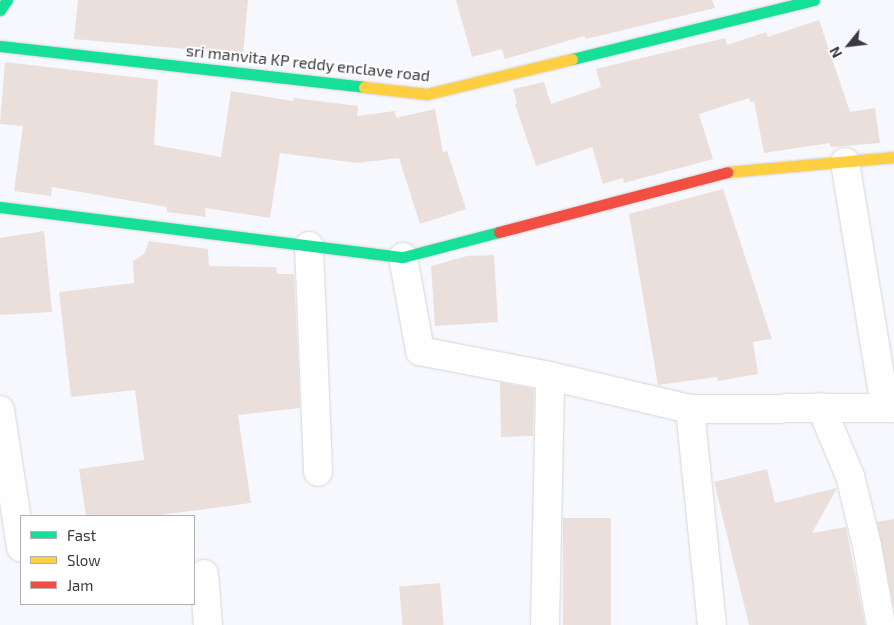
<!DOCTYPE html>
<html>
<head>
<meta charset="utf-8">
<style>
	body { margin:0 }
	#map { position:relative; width:894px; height:625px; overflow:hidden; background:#f7f8fd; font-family:"Exo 2",sans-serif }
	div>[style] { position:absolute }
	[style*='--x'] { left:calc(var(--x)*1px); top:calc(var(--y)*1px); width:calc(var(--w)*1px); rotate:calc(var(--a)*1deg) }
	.building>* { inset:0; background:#eadfdb; transform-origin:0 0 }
	.roads { filter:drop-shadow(0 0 1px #d5d5da) drop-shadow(0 0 1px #d5d5da) }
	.street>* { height:28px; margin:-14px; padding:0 14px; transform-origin:14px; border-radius:14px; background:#fefeff }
	.fast>* { height:11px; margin:-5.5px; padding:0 5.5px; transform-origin:5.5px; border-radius:5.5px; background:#16e098 }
	.slow>* { height:11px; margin:-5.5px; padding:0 5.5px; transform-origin:5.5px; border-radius:5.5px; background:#ffcf43 }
	.jam>* { height:11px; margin:-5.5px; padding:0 5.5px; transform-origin:5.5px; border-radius:5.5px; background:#f24e42 }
	span { translate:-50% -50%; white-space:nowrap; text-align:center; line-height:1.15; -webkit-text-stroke:4px #fff; paint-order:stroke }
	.street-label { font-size:16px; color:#3a3a3e }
	.legend { position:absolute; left:20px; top:515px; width:175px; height:90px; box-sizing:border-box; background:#fff; border:1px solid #b0b0b2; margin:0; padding:6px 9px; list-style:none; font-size:15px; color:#3a3a3e }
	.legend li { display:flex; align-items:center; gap:10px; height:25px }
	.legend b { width:25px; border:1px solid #b0b0b2 }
	.north { position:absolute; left:824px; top:20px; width:50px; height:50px; -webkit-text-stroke:4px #fff; paint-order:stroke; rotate:241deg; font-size:14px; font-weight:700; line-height:20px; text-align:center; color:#3a3a3e }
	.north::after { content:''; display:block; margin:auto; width:18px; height:22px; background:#3a3a3e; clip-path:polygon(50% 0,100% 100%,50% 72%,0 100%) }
</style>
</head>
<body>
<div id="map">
	<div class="building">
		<i style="clip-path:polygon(78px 0,248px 0,243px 54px,74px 39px)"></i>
		<i style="clip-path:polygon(456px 0,712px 0,715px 8px,586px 39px,584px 36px,505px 59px,502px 49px,472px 57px)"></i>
		<i style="clip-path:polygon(819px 20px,850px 112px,875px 108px,880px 143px,830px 147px,830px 143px,764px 153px,754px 101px,750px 102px,749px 98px,699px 114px,713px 159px,624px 183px,623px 178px,603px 184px,592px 147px,536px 166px,515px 104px,517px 103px,513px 89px,544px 82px,551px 104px,601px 87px,596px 69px,725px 38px,727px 45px,766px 32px,768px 37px)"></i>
		<i style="clip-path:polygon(5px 62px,158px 80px,154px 145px,221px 157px,231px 91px,293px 101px,294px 98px,358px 106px,357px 116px,395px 111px,396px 118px,435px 109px,443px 152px,447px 151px,466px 209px,420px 224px,399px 158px,357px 163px,280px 153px,270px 218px,205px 208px,206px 217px,167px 212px,167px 207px,52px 187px,51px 196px,14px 191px,23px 126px,0 124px)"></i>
		<i style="clip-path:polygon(723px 189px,772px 339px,753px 342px,758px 374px,718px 381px,717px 377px,658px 385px,629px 214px)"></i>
		<i style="clip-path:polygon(44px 231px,52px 312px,0 315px,0 238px)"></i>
		<i style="clip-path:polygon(149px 241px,208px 249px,209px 266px,276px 267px,277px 274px,294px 274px,300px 408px,238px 415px,251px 503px,153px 516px,86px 516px,79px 469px,144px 460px,135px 390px,71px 397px,59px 292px,134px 283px,133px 261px,144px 254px)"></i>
		<i style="clip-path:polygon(494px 255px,498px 322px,435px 326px,431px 266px,467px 256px)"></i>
		<i style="clip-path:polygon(500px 382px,534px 389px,533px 436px,501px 437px)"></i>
		<i style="clip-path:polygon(767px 469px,775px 503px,837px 488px,812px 533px,846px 527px,865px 625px,749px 625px,714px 482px)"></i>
		<i style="left:563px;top:518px;width:48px;height:107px"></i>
		<i style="clip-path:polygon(894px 519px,894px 609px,877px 522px)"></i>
		<i style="left:440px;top:583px;width:42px;height:41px;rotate:85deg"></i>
	</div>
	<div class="roads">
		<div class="street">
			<i style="--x:845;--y:162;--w:247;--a:80.7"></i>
			<i style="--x:309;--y:246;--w:226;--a:87.7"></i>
			<i style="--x:403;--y:257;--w:96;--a:79.7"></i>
			<i style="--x:420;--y:351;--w:132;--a:10.9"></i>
			<i style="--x:550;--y:376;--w:144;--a:13.3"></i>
			<i style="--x:690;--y:409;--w:204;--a:-0.3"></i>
			<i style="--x:821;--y:407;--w:75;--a:67.2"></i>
			<i style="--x:850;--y:476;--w:72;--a:76.3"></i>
			<i style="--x:867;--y:546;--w:80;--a:80"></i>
			<i style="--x:690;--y:409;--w:217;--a:84.2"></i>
			<i style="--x:0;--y:410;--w:139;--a:81.3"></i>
			<i style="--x:204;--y:574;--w:51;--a:85.5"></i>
			<i style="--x:545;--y:625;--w:249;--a:-88.8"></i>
		</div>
		<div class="fast">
			<i style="--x:0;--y:10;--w:12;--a:-55"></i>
			<i style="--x:0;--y:46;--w:366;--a:6.4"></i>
			<i style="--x:572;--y:59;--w:249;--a:-13.7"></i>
			<i style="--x:0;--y:207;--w:406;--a:7.1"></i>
			<i style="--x:403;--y:257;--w:99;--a:-14.6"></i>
		</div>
		<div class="slow">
			<i style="--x:364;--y:87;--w:63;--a:6.3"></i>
			<i style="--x:427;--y:94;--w:149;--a:-13.6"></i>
			<i style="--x:727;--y:172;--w:168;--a:-5.1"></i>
		</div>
		<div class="jam">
			<i style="--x:499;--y:232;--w:236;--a:-14.7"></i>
		</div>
	</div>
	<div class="street-label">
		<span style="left:308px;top:63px;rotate:6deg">sri manvita KP reddy enclave road</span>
	</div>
	<ul class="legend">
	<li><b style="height:6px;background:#16e098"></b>Fast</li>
	<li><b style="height:6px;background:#ffcf43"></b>Slow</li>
	<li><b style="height:6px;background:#f24e42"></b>Jam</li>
	</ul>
	<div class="north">N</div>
</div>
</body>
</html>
